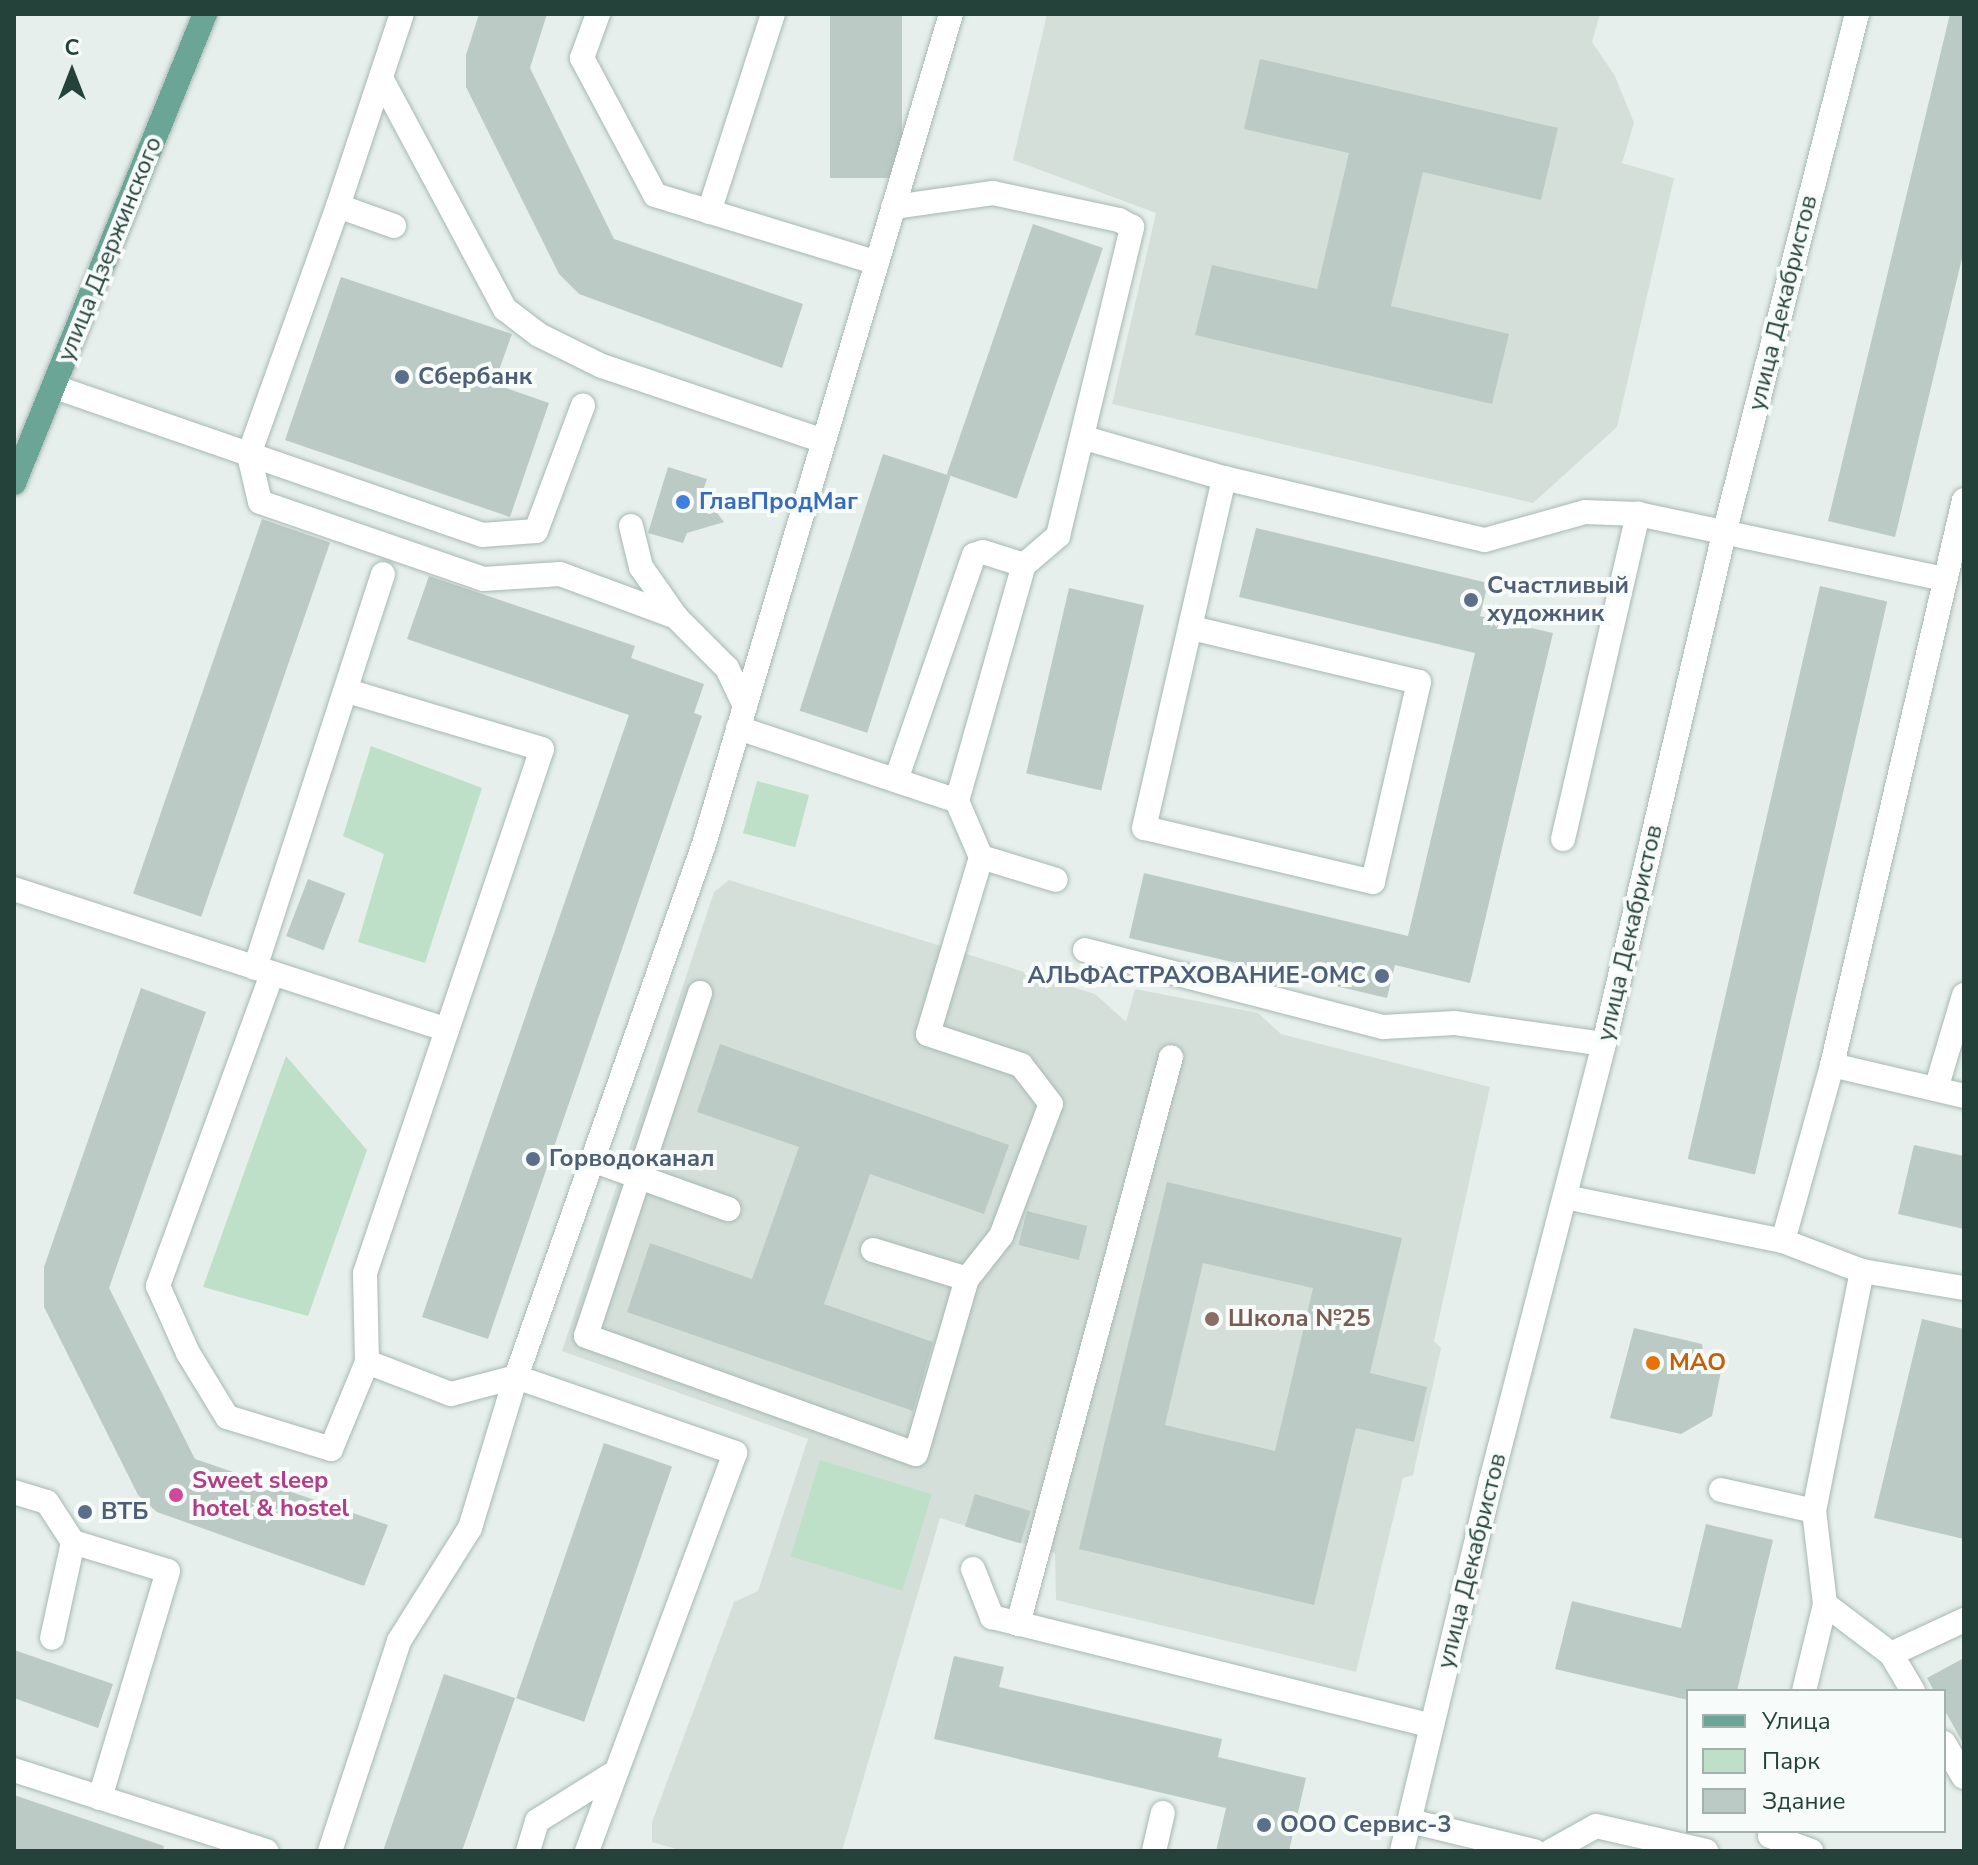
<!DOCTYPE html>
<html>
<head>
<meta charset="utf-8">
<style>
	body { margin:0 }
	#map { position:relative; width:1978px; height:1865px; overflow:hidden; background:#e6efeb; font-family:"Nunito Sans",sans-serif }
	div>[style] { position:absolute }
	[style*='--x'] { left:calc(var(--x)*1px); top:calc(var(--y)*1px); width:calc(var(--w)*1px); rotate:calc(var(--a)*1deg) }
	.built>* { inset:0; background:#d4dfda }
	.green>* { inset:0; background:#bfe0c8; transform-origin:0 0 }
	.building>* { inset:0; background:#bbcac4; transform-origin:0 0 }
	.roads { filter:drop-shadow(0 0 2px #a8b8b2) drop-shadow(0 0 2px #a8b8b2) }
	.minor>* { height:24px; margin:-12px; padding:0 12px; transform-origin:12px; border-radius:12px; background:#fff }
	.major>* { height:24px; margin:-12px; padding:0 12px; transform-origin:12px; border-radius:12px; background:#6aa596 }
	.dots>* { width:22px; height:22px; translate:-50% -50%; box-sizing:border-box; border:4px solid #f7fbf9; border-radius:50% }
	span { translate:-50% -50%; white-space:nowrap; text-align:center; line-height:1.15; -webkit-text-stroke:8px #f7fbf9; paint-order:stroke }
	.street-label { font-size:24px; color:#24423a }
	.service-label { font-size:24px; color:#4e5e75; font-weight:700 }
	.left { translate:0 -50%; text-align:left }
	.right { translate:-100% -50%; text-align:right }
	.shop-label { font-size:24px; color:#366cbe; font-weight:700 }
	.education-label { font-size:24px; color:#785e54; font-weight:700 }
	.food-label { font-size:24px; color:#c56008; font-weight:700 }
	.hotel-label { font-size:24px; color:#b23c85; font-weight:700 }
	.frame { position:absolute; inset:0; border:16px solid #24423a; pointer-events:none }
	.legend { position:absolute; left:1686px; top:1689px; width:260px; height:144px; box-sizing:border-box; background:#f7fbf9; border:2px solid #a3b1ad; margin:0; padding:10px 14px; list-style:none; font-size:24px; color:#24423a }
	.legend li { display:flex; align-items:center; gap:16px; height:40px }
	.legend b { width:40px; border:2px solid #a3b1ad }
	.north { position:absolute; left:32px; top:32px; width:80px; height:80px; -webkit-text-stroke:6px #f7fbf9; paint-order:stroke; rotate:0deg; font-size:22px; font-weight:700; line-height:32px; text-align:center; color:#24423a }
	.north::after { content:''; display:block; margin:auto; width:28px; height:36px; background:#24423a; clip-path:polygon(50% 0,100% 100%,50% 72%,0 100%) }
</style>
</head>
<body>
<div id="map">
	<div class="built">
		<i style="clip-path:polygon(1047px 14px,1600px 14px,1592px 42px,1615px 76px,1634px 123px,1622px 163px,1674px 178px,1617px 427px,1533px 503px,1112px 404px,1156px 213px,1013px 160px)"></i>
		<i style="clip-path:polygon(729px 880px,1095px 994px,1126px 1022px,1135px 989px,1258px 1013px,1281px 1034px,1490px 1087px,1434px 1341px,1441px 1348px,1413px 1475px,1403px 1478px,1356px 1672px,1056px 1600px,1055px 1553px,940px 1518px,842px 1851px,683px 1851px,652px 1842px,652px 1822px,734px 1602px,758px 1591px,808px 1439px,562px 1351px,714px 892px)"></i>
	</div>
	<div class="green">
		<i style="clip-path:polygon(371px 746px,482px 788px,425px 963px,358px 942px,384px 854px,343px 836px)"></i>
		<i style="left:757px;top:781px;width:54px;height:54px;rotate:15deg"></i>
		<i style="clip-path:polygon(286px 1056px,367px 1150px,308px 1316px,203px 1287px)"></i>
		<i style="left:820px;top:1460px;width:117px;height:101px;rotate:17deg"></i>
	</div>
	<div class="building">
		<i style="clip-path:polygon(479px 14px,547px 14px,530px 68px,614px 239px,803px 304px,782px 368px,579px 294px,559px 274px,466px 87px,466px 55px)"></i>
		<i style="left:830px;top:14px;width:72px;height:164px"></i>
		<i style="clip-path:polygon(1950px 14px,1964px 14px,1964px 250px,1895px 537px,1828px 521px)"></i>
		<i style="clip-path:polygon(1260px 59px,1558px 128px,1541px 200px,1423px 172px,1391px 306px,1509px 334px,1492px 404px,1195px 335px,1212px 265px,1317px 289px,1349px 153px,1244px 129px)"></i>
		<i style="left:1033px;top:224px;width:74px;height:265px;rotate:19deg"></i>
		<i style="clip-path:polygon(341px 277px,512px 334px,494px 384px,549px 403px,510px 517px,285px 440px)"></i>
		<i style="left:883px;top:454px;width:71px;height:270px;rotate:18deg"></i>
		<i style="clip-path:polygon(668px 467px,707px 479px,702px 493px,724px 522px,687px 533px,683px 543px,648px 533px)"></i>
		<i style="left:262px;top:519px;width:72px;height:396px;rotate:19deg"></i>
		<i style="clip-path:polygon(1256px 528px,1488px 583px,1480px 616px,1553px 633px,1470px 983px,1395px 965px,1387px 998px,1129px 938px,1144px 873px,1408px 936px,1475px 653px,1239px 597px)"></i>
		<i style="clip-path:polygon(429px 576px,635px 646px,631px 658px,704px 684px,694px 713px,702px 716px,488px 1339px,422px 1317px,629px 715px,407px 639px)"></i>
		<i style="left:1820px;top:586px;width:69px;height:588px;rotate:13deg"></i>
		<i style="left:1069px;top:588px;width:77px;height:190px;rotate:13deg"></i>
		<i style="left:308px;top:879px;width:40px;height:61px;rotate:21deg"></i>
		<i style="clip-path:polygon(141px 988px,206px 1012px,109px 1288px,195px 1459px,388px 1525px,364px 1586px,157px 1512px,138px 1495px,44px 1307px,44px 1267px)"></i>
		<i style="clip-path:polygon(720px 1044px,1009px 1145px,984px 1214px,870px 1174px,824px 1304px,933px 1342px,913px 1411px,627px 1312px,650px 1243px,752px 1279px,772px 1223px,799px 1147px,697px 1112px)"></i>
		<i style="clip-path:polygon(1914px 1145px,1964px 1156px,1964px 1229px,1898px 1214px)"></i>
		<i style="clip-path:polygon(evenodd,1167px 1182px,1402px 1238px,1370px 1373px,1427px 1387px,1414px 1442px,1356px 1428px,1314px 1605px,1079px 1549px,1167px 1182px,1203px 1263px,1313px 1288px,1275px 1451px,1165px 1425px,1203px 1263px)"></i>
		<i style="left:1027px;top:1211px;width:62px;height:35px;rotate:14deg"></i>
		<i style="clip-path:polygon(1922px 1319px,1964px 1329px,1964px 1539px,1874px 1518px)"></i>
		<i style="clip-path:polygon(1634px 1328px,1702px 1344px,1704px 1359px,1721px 1371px,1712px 1416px,1681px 1434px,1610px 1418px)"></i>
		<i style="left:604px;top:1443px;width:72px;height:270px;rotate:19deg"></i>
		<i style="left:975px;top:1494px;width:58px;height:34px;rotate:17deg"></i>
		<i style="clip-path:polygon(1706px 1524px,1773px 1540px,1737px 1691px,1688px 1691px,1688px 1700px,1555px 1669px,1572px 1601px,1681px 1628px)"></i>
		<i style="clip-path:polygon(14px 1650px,113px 1684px,98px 1728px,14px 1698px)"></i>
		<i style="clip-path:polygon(954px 1656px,1004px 1667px,999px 1687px,1222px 1739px,1218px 1757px,1306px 1778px,1289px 1851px,1216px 1851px,1226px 1808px,934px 1739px)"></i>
		<i style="clip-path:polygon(1964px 1658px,1964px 1745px,1944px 1709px,1944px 1691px,1934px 1691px,1927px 1678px)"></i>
		<i style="clip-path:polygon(444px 1674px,515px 1698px,462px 1851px,383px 1851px)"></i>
		<i style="clip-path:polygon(14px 1795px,164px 1846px,163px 1851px,14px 1851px)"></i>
	</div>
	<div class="roads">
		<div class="minor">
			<i style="--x:598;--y:14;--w:47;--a:110"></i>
			<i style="--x:582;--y:58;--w:155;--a:61.9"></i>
			<i style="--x:655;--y:195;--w:232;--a:17"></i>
			<i style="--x:381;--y:78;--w:262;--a:61.8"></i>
			<i style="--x:505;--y:309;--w:43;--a:37.4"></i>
			<i style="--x:539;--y:335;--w:70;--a:26.2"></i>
			<i style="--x:602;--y:366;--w:234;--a:18.7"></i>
			<i style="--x:338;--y:206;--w:264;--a:109.7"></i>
			<i style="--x:249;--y:455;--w:48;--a:76.8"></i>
			<i style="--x:260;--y:502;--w:236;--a:19"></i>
			<i style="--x:483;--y:579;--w:77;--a:-3.7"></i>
			<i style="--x:560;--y:574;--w:124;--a:20.3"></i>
			<i style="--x:676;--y:617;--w:72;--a:45"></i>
			<i style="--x:727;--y:668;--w:42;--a:64.7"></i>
			<i style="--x:709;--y:212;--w:208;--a:-72.1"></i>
			<i style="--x:394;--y:226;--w:59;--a:-160.3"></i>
			<i style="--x:338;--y:206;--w:202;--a:-71.6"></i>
			<i style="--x:55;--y:387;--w:452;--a:19.1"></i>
			<i style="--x:482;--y:535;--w:54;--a:-4.2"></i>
			<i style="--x:536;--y:531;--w:134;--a:-69.5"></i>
			<i style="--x:1085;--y:438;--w:145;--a:16.1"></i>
			<i style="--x:1224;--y:478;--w:268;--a:13.4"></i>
			<i style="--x:1485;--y:540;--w:104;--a:-15.6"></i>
			<i style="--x:1585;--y:512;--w:53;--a:2.2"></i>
			<i style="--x:1638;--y:514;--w:313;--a:12"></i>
			<i style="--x:631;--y:526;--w:42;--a:76.3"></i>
			<i style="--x:641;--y:567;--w:61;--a:55"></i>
			<i style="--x:1192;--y:628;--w:233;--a:13.4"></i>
			<i style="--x:1419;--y:682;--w:205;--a:103"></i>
			<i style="--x:1373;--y:882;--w:235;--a:-166.7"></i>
			<i style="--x:1144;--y:828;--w:359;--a:-77.1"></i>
			<i style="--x:738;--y:728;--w:231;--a:18.4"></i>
			<i style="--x:896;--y:780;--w:238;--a:-70.9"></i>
			<i style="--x:974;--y:555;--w:9;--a:-18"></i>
			<i style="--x:983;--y:552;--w:43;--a:17.6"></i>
			<i style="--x:1563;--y:839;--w:334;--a:-77"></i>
			<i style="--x:981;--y:857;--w:78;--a:17"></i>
			<i style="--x:14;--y:889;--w:455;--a:18"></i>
			<i style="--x:1085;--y:950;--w:308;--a:14.5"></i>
			<i style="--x:1383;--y:1027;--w:72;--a:-3.2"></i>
			<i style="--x:1455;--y:1023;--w:150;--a:8"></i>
			<i style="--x:255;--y:968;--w:414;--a:-72"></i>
			<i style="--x:272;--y:974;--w:332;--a:110.1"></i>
			<i style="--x:158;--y:1286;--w:73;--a:65.9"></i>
			<i style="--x:188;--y:1353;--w:75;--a:58.6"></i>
			<i style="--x:227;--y:1417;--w:109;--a:17.1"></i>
			<i style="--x:331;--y:1449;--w:94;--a:-67.5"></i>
			<i style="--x:367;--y:1362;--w:89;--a:-91.3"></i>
			<i style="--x:365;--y:1273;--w:553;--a:-71.34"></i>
			<i style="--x:542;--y:749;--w:202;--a:-163.4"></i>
			<i style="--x:700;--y:993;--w:361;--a:108.4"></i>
			<i style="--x:586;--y:1336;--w:350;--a:19.7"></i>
			<i style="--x:916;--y:1454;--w:182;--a:-73.8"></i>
			<i style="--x:967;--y:1279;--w:55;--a:-51.7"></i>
			<i style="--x:1001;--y:1236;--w:141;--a:-69.3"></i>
			<i style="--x:1051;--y:1104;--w:49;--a:-127.6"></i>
			<i style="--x:1021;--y:1065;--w:98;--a:-161.6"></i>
			<i style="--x:928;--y:1034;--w:185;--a:-73.3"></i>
			<i style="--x:981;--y:857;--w:61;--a:-113.2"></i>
			<i style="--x:957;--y:801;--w:245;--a:-74.2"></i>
			<i style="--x:1024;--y:565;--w:45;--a:-40.5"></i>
			<i style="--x:1058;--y:536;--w:318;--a:-76.5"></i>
			<i style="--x:1132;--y:227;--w:15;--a:-152"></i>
			<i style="--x:1119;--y:220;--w:129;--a:-167.9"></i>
			<i style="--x:993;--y:193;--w:101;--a:172"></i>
			<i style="--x:1832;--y:1065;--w:136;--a:13.2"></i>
			<i style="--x:1936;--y:1089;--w:98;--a:-73.4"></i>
			<i style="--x:592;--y:1160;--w:145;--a:19.8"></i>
			<i style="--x:1565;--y:1197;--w:222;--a:11.4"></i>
			<i style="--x:1783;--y:1241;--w:85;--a:20.8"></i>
			<i style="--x:1862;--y:1271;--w:103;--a:9.5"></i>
			<i style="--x:1783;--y:1241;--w:183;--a:-74.4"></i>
			<i style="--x:1832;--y:1065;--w:580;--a:-76.85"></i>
			<i style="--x:873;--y:1250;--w:98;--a:17.1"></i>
			<i style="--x:367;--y:1362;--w:90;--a:20.9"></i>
			<i style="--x:451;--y:1394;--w:67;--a:-14.7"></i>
			<i style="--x:516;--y:1377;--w:232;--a:19.1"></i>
			<i style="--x:735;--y:1453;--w:425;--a:110.4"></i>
			<i style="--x:1721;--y:1490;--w:95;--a:12.7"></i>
			<i style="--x:14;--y:1492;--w:34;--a:17"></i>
			<i style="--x:47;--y:1502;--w:48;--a:57"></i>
			<i style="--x:73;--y:1542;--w:98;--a:102.3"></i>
			<i style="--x:73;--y:1542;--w:99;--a:17"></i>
			<i style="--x:168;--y:1571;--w:237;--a:106.7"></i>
			<i style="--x:973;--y:1569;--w:52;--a:68.4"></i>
			<i style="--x:992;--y:1617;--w:453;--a:13.9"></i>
			<i style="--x:1825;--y:1604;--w:83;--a:37.1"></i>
			<i style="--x:1891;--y:1654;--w:43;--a:59.3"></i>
			<i style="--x:1018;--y:1624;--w:587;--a:-74.9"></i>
			<i style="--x:1891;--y:1654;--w:81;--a:-25"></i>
			<i style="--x:1804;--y:1691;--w:89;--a:-76.4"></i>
			<i style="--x:1825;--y:1604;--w:94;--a:-96.7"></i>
			<i style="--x:1814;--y:1511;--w:245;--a:-78.7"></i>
			<i style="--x:1944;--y:1743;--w:39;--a:60"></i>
			<i style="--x:14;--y:1770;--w:265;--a:17.8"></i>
			<i style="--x:1410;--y:1821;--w:128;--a:13.6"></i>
			<i style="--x:1770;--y:1836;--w:44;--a:20.1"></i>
			<i style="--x:330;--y:1851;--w:221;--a:-71.8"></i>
			<i style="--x:399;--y:1641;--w:133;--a:-57.9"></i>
			<i style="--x:470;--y:1528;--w:158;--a:-73.1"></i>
			<i style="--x:516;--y:1377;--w:565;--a:-70.57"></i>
			<i style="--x:704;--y:844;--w:866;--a:-73.43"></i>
			<i style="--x:528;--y:1851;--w:31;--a:-73"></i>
			<i style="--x:537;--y:1821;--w:87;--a:-31.9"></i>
			<i style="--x:1154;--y:1851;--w:39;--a:-77"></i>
			<i style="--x:1402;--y:1851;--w:381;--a:-76.5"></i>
			<i style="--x:1491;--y:1481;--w:451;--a:-75.5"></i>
			<i style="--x:1604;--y:1044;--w:524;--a:-76.76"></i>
			<i style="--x:1724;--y:534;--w:537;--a:-75.65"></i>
			<i style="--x:1551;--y:1851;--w:51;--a:-29.1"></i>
			<i style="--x:1596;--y:1826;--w:113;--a:12.8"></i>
		</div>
		<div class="major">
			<i style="--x:14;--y:483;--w:506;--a:-67.84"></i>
		</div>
	</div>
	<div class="dots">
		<i style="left:402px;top:377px;background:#5c6f8a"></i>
		<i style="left:683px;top:502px;background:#3f7fe0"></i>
		<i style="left:1471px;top:600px;background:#5c6f8a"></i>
		<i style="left:1382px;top:976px;background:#5c6f8a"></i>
		<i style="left:533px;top:1159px;background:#5c6f8a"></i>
		<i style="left:1212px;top:1319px;background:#8d6e63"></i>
		<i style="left:1653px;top:1363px;background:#e8710a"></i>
		<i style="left:176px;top:1495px;background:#d1479c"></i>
		<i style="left:85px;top:1512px;background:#5c6f8a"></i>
		<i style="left:1264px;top:1825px;background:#5c6f8a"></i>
	</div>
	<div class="street-label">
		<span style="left:110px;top:249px;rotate:-68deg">улица Дзержинского</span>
		<span style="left:1783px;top:303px;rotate:-76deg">улица Декабристов</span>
		<span style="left:1630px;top:933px;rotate:-77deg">улица Декабристов</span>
		<span style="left:1472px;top:1561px;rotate:-76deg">улица Декабристов</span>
	</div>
	<div class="service-label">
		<span class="left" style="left:418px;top:377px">Сбербанк</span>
		<span class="left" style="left:1487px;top:600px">Счастливый<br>художник</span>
		<span class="right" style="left:1366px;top:976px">АЛЬФАСТРАХОВАНИЕ-ОМС</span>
		<span class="left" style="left:549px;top:1159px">Горводоканал</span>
		<span class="left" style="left:101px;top:1512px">ВТБ</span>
		<span class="left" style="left:1280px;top:1825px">ООО Сервис-3</span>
	</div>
	<div class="shop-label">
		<span class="left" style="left:699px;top:502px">ГлавПродМаг</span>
	</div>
	<div class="education-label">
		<span class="left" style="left:1228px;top:1319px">Школа №25</span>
	</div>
	<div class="food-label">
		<span class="left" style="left:1669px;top:1363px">МАО</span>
	</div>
	<div class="hotel-label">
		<span class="left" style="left:192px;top:1495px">Sweet sleep<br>hotel &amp; hostel</span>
	</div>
	<div class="frame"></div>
	<ul class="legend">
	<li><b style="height:10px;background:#6aa596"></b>Улица</li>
	<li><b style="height:22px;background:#bfe0c8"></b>Парк</li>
	<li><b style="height:22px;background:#bbcac4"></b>Здание</li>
	</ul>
	<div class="north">С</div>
</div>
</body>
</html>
